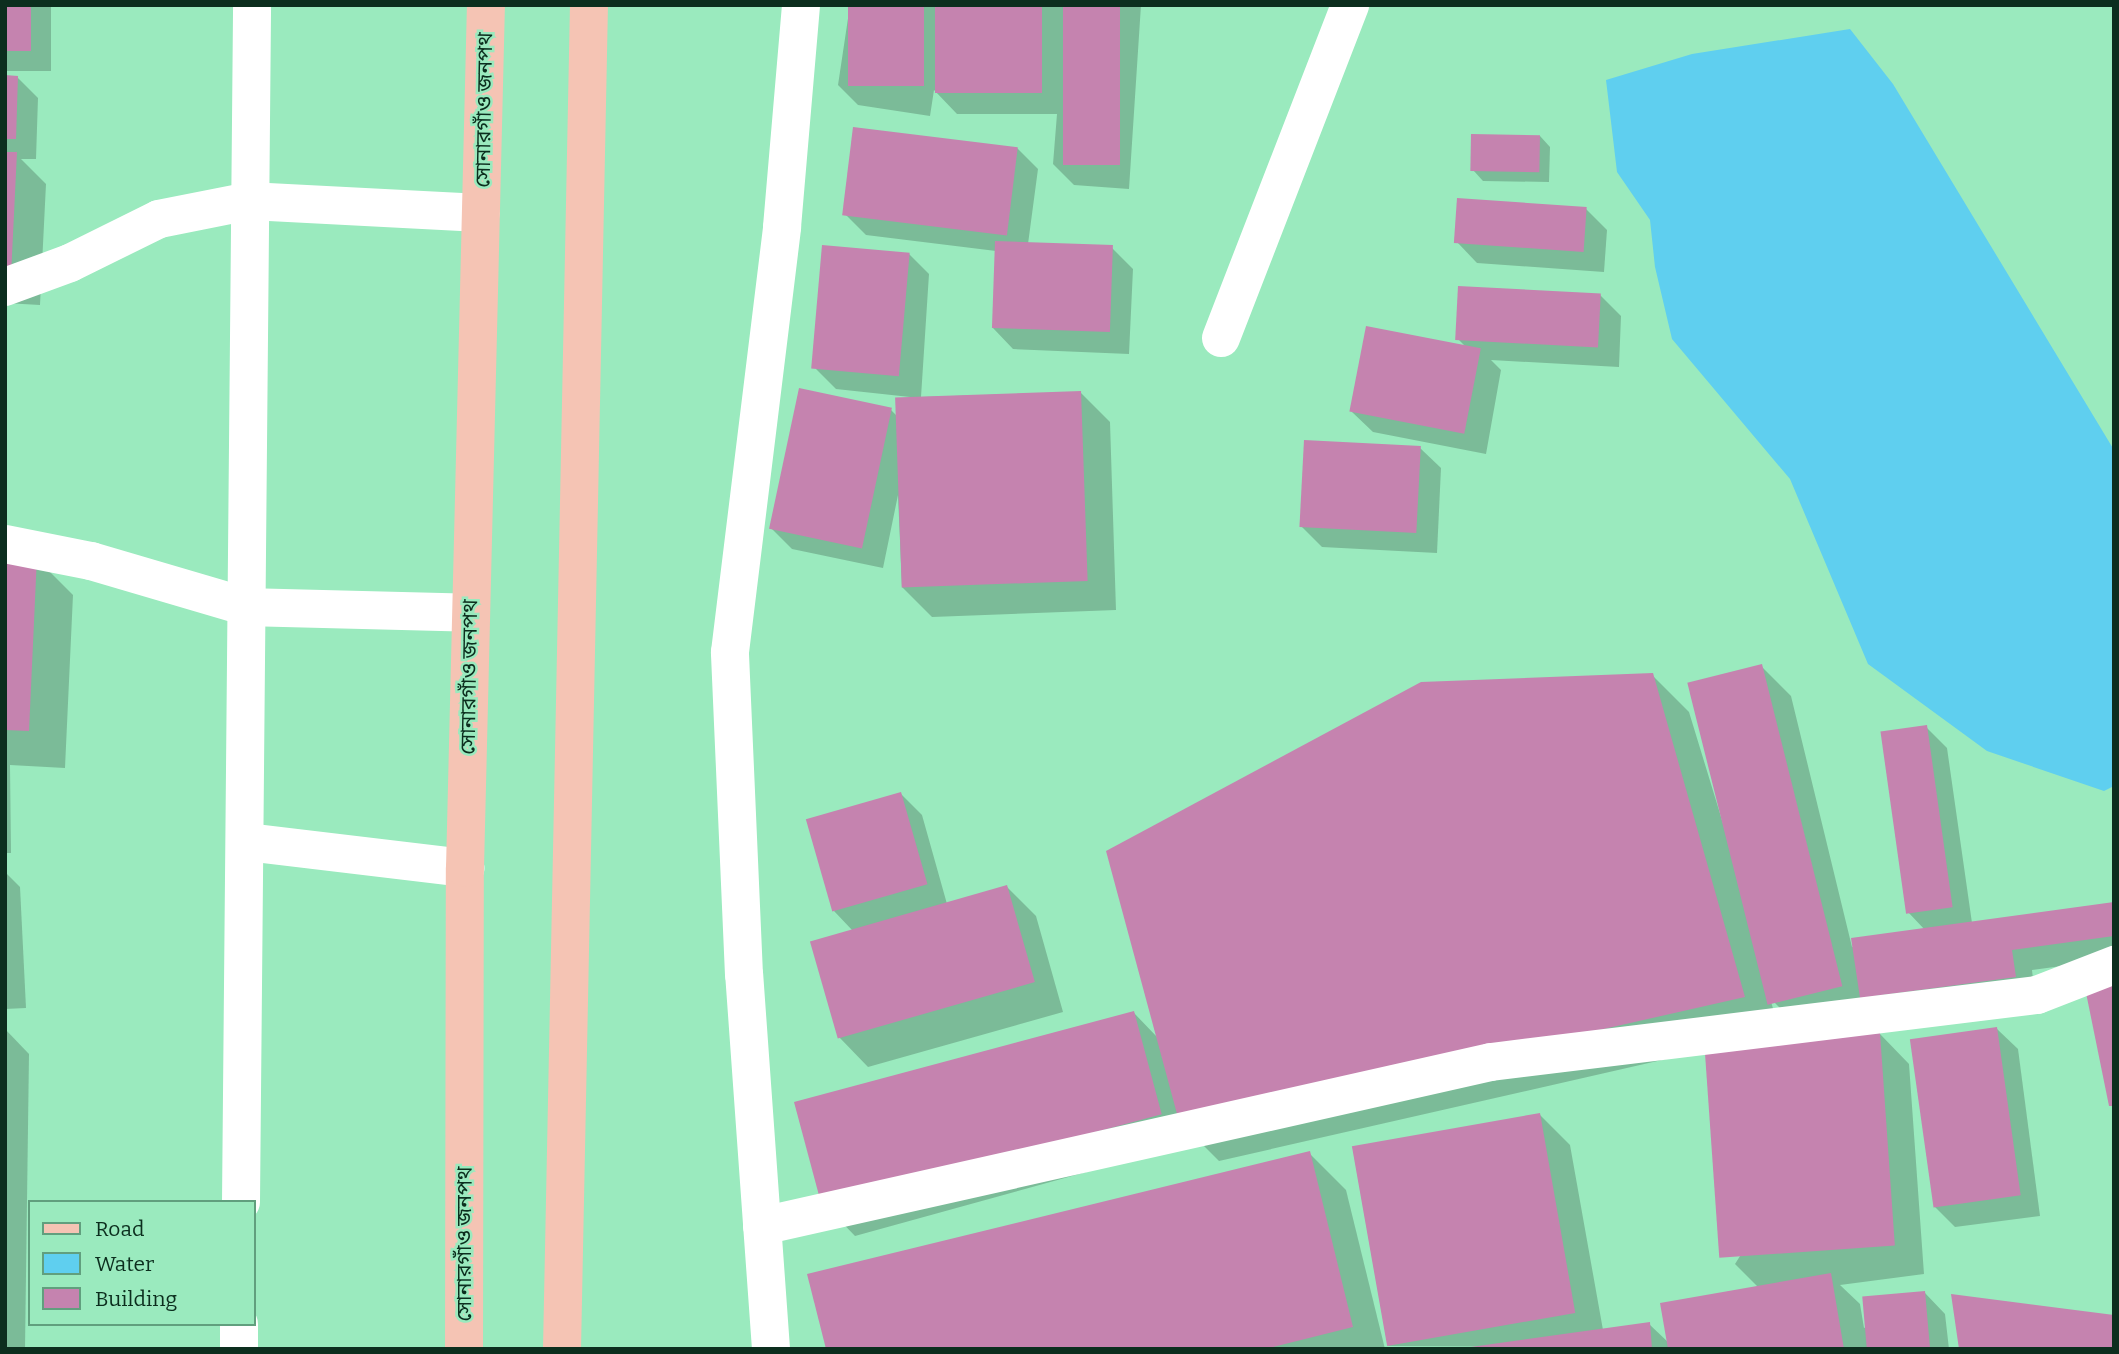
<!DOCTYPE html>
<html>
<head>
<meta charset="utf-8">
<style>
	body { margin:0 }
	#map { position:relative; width:2119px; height:1354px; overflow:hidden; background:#9aeabe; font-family:Bitter,"Noto Sans Bengali",serif }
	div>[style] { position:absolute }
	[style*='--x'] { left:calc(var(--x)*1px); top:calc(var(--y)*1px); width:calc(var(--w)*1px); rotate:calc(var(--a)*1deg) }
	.water>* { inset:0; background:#5fcfef }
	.shadow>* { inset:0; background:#0003; transform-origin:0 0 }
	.building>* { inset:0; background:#c583af; transform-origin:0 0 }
	.minor>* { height:38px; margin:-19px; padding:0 19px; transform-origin:19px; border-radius:19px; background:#fff }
	.major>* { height:38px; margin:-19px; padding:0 19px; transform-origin:19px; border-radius:19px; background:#f5c4b4 }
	span { translate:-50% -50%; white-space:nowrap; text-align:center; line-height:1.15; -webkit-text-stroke:5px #9aeabe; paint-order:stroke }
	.street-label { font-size:21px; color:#0c2e1e }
	.frame { position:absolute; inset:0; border:7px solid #0c2e1e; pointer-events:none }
	.legend { position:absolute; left:28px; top:1200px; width:228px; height:126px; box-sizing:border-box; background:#9aeabe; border:2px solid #619f7e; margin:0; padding:9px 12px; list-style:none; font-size:21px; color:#0c2e1e }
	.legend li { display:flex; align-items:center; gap:14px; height:35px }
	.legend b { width:35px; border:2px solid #619f7e }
</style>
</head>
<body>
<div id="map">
	<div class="water">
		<i style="clip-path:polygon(1850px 29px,1893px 84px,2114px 450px,2114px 786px,2104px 791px,1987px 751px,1868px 664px,1790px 479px,1672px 339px,1655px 267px,1650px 220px,1617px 172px,1606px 80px,1692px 54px)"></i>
	</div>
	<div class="shadow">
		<i style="left:5px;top:5px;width:46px;height:66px"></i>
		<i style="clip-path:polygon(850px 5px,1141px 5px,1129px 189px,1074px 185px,1053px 164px,1057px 114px,957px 114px,934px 90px,930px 116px,858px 105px,838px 85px)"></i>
		<i style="clip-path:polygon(5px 77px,17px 77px,38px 98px,36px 159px,21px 159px,46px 184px,40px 305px,5px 303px)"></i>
		<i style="clip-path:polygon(1540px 136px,1550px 147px,1549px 182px,1483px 181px,1473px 170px)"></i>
		<i style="clip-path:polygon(1017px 148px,1038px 169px,1028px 244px,1112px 248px,1133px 269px,1129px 354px,1013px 349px,993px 328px,996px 251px,866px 235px,845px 214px)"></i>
		<i style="clip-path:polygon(1586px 209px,1607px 230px,1604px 272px,1477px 263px,1457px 242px)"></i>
		<i style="clip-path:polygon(909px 254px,929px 274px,921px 397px,1080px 392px,1110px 422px,1116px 610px,932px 617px,902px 587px,898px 495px,883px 568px,792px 549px,771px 528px,891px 410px,897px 416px,910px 397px,836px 389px,816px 369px)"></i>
		<i style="clip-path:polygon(1600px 295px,1621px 316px,1619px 367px,1491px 360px,1501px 370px,1486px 454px,1373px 432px,1352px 412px,1465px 346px,1458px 339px)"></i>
		<i style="clip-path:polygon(1420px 448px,1441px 468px,1437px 553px,1322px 547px,1301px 526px)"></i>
		<i style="clip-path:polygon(5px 555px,36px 558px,73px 595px,65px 768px,10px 765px,11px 853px,5px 853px)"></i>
		<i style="clip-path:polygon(1761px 666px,1791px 696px,1852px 947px,1925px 930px,1908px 912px,1926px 727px,1947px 748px,1972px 923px,2114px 904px,2114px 959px,2032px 970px,2035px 997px,1799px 1027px,1770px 998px,1780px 1033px,1219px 1161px,1187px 1129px,1191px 1143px,855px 1236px,826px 1206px,1134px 1013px,1158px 1038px,1652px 675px,1689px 712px,1736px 866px)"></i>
		<i style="clip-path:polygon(901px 794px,922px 815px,947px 904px,1007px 887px,1036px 916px,1063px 1012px,868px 1067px,839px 1037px,852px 930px,834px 911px)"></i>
		<i style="clip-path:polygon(5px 872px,20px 887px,26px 1008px,5px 1009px)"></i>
		<i style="clip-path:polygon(5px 1029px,29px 1054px,25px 1349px,5px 1349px)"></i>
		<i style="clip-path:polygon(1997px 1029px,2018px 1049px,2040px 1216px,1955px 1227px,1934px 1206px)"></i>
		<i style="clip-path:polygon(1880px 1034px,1909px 1064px,1924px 1274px,1840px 1285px,1860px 1304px,1864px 1328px,1925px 1293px,1945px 1314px,1949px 1349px,1388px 1346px,1540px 1115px,1570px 1145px,1603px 1330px,1649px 1324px,1669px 1343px,1758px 1287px,1735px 1264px)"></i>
		<i style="clip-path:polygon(1309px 1153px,1346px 1190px,1385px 1349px,828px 1349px)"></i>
	</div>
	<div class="building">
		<i style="left:5px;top:5px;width:26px;height:46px"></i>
		<i style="left:848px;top:5px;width:76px;height:81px"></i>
		<i style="left:935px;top:5px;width:107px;height:88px"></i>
		<i style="left:1063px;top:5px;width:57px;height:160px"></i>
		<i style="clip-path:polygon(5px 75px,18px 76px,16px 139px,5px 139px)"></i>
		<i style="left:853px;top:127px;width:166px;height:89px;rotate:7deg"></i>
		<i style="left:1471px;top:134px;width:69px;height:37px;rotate:1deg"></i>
		<i style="clip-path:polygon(5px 152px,17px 152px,11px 276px,5px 275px)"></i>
		<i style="left:1457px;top:198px;width:130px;height:45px;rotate:4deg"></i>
		<i style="left:995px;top:241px;width:118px;height:87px;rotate:2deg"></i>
		<i style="left:822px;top:245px;width:88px;height:124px;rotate:5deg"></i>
		<i style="left:1458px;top:286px;width:143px;height:54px;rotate:3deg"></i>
		<i style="left:1366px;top:326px;width:117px;height:87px;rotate:11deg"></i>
		<i style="left:799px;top:388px;width:95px;height:144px;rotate:12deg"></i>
		<i style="left:1081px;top:391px;width:190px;height:186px;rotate:88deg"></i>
		<i style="left:1304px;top:440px;width:117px;height:87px;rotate:3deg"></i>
		<i style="clip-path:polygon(5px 553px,37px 556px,29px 731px,5px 730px)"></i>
		<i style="left:1762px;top:664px;width:332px;height:77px;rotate:76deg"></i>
		<i style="clip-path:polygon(1653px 673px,1745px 997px,1180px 1125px,1106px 851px,1421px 682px)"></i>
		<i style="left:1927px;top:725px;width:184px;height:47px;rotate:82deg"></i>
		<i style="left:901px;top:792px;width:96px;height:99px;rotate:74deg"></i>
		<i style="left:1007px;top:885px;width:101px;height:205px;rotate:74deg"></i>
		<i style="clip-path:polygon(2114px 902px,2114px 936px,2012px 950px,2016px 977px,1860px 998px,1851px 938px)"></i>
		<i style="clip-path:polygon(2114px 966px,2114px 1106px,2109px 1106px,2083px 978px)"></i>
		<i style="left:1134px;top:1011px;width:107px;height:352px;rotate:75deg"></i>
		<i style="left:1997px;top:1027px;width:170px;height:88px;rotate:82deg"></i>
		<i style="left:1880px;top:1033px;width:213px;height:176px;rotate:86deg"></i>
		<i style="left:1540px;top:1113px;width:203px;height:191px;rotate:80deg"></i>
		<i style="clip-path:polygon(1310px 1151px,1353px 1327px,1265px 1349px,826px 1349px,807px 1274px)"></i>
		<i style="clip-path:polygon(1831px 1273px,1844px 1349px,1668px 1349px,1660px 1303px)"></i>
		<i style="left:1925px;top:1291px;width:58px;height:63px;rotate:85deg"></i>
		<i style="clip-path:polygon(1951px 1294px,2114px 1315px,2114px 1349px,1959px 1349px)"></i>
		<i style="clip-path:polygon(1650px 1322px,1652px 1349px,1472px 1349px,1471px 1347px)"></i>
	</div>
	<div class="minor">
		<i style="--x:5;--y:287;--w:69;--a:-20.3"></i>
		<i style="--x:70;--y:263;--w:99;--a:-26.3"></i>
		<i style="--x:159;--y:219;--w:93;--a:-11.2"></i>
		<i style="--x:250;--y:201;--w:231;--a:3"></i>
		<i style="--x:1221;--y:338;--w:357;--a:-68.8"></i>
		<i style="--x:5;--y:544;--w:88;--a:11.2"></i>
		<i style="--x:91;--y:561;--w:163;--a:16.4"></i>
		<i style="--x:247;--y:607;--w:224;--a:1.5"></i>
		<i style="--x:246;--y:842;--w:221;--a:6.8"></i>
		<i style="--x:241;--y:1202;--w:1197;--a:-89.47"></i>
		<i style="--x:762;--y:1226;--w:747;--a:-12.68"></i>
		<i style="--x:1491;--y:1062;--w:550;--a:-7"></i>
		<i style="--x:2037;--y:995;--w:83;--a:-21.3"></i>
		<i style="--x:239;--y:1349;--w:25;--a:-90"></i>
		<i style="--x:771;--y:1349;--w:375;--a:-94.1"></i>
		<i style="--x:744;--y:975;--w:323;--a:-92.5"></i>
		<i style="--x:730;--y:652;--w:428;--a:-83"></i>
		<i style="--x:782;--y:227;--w:223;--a:-85.1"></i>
	</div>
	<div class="major">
		<i style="--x:464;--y:1349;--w:481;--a:-89.9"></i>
		<i style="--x:465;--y:868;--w:863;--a:-88.61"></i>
		<i style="--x:562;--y:1349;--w:1344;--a:-88.85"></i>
	</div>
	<div class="street-label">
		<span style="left:484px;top:110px;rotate:-89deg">সোনারগাঁও জনপথ</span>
		<span style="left:469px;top:677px;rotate:-89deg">সোনারগাঁও জনপথ</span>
		<span style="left:464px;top:1244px;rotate:-90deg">সোনারগাঁও জনপথ</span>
	</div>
	<div class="frame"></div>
	<ul class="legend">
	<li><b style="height:9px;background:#f5c4b4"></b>Road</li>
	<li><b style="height:19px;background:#5fcfef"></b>Water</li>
	<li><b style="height:19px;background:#c583af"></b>Building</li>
	</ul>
</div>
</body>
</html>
